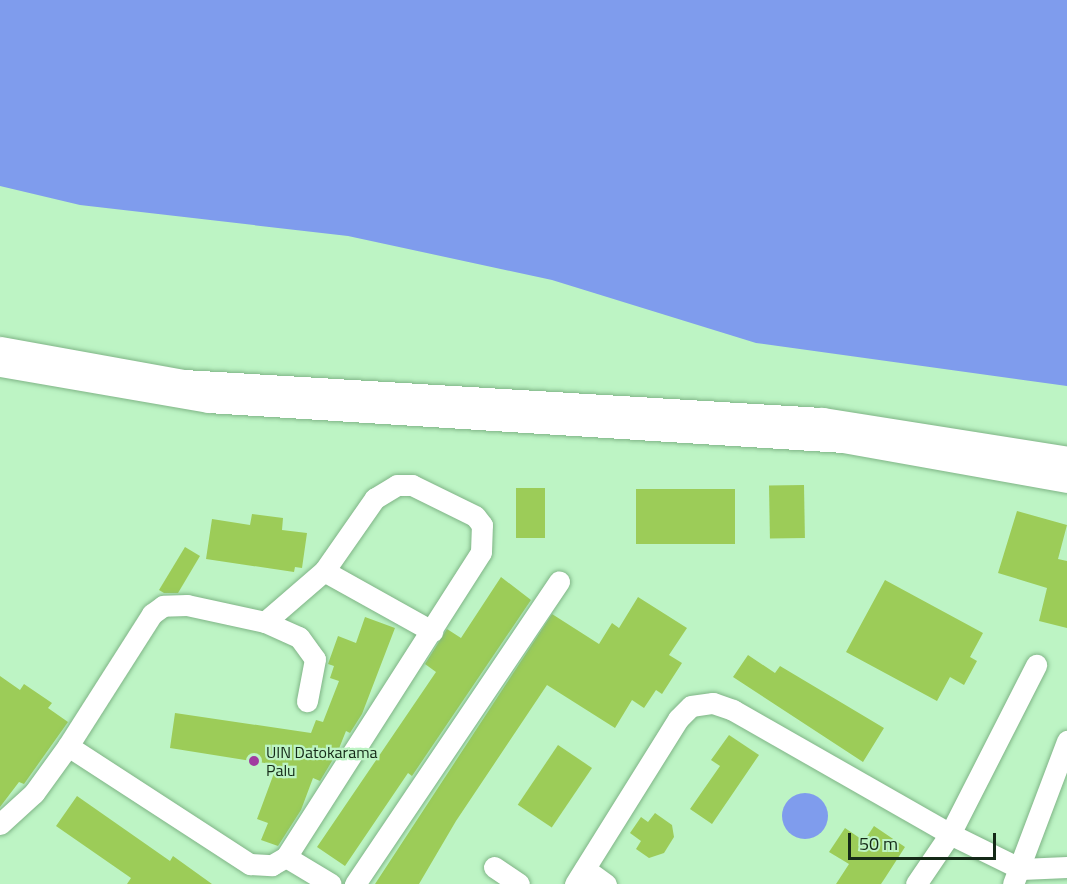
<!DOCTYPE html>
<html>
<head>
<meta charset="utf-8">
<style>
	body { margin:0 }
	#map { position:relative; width:1067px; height:884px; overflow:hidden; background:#bdf4c4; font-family:"Titillium Web",sans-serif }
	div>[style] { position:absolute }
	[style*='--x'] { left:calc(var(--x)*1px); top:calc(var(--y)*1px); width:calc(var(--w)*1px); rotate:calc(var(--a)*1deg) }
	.water>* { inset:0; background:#7f9ced }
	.round { border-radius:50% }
	.building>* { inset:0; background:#9ccc58; transform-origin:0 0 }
	.roads { filter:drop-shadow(0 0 2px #7fb486) drop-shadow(0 0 2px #7fb486) }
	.minor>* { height:21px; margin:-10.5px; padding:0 10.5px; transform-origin:10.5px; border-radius:10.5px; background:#fff }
	.major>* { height:27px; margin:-13.5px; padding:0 13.5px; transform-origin:13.5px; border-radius:13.5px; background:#fff }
	.dots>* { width:16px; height:16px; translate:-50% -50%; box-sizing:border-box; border:3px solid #bdf4c4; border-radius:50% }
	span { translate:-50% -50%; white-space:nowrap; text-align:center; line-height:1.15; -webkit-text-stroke:4.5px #bdf4c4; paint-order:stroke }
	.poi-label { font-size:16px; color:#142917 }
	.left { translate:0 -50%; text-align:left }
	.scale { position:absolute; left:848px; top:833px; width:148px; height:27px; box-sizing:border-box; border:3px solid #142917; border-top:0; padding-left:8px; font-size:18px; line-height:21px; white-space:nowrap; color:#142917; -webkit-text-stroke:4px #bdf4c4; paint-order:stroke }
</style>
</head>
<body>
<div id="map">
	<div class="water">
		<i style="clip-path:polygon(0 0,1067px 0,1067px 386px,756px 343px,552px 280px,348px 236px,80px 205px,0 186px)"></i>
		<i class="round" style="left:782px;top:793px;width:46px;height:46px"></i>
	</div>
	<div class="building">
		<i style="left:804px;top:485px;width:53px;height:35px;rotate:89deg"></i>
		<i style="left:516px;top:488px;width:29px;height:50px"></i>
		<i style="left:735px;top:489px;width:55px;height:99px;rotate:90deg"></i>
		<i style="clip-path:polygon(1017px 511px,1067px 525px,1058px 559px,1067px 561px,1067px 628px,1039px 621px,1047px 588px,998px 573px)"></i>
		<i style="clip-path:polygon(252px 514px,283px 518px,282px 530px,307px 533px,302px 568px,295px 567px,294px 572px,206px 559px,212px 519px,250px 525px)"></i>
		<i style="clip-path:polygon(185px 547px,200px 556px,178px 593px,164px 593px,159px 590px)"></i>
		<i style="clip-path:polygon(501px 577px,531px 600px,412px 776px,408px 773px,345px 866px,317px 847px,436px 672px,425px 664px,447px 629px,461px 638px)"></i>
		<i style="clip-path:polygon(885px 580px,983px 633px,970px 657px,977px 661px,964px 685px,950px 677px,937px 701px,846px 652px)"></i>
		<i style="clip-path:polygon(638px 597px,687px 628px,669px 655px,682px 663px,662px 694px,656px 690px,644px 708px,632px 700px,615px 728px,547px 685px,456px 821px,419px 884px,375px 884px,552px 614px,599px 644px,612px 623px,619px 628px)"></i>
		<i style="clip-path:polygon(365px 617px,395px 628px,362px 714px,350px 733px,346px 731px,338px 751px,320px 781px,313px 778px,301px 810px,278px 846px,261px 840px,268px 823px,257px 819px,277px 765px,170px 748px,175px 713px,311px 733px,316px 720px,323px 722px,339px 681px,330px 678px,334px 666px,328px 664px,338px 636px,356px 643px)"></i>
		<i style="clip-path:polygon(748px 655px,775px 673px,780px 666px,884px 728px,863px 762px,733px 677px)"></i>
		<i style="clip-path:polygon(0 676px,20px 690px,24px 684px,52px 703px,48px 708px,68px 722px,24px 784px,19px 782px,0 807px)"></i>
		<i style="clip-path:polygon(729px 735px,759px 755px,712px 824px,690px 809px,720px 766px,711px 760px)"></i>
		<i style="left:558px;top:745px;width:41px;height:72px;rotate:34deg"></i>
		<i style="clip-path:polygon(77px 796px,170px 861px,173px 856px,212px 884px,127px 884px,131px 878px,56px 826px)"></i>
		<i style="clip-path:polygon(655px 813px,672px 825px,674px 837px,664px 853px,649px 858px,636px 849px,641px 841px,630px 833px,641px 817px,648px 822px)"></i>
		<i style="clip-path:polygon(874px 826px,905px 847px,885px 878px,881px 884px,836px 884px,849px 864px,829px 852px,845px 828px,864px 841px)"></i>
	</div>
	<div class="roads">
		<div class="minor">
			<i style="--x:0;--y:366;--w:211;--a:9.8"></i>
			<i style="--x:208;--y:402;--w:636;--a:3.6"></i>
			<i style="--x:843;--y:442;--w:228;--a:10.1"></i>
			<i style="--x:324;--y:571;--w:124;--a:29.1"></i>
			<i style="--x:265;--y:622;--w:37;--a:24"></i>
			<i style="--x:299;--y:637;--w:27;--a:54"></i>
			<i style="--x:315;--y:659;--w:43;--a:100.8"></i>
			<i style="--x:0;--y:824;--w:46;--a:-42.4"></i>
			<i style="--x:34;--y:793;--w:58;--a:-54.1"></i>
			<i style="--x:68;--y:746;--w:217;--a:33"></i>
			<i style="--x:250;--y:864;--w:22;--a:3"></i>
			<i style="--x:272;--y:865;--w:16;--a:-30"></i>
			<i style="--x:286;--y:857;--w:362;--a:-57.4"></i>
			<i style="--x:481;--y:552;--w:27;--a:-88"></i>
			<i style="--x:482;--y:525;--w:11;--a:-128"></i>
			<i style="--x:475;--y:516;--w:70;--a:-153.8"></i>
			<i style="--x:412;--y:485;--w:15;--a:180"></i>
			<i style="--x:397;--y:485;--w:26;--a:149"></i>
			<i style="--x:375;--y:498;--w:89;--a:124.9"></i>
			<i style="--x:324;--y:571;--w:78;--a:139.2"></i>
			<i style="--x:265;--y:622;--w:80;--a:-167.7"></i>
			<i style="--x:187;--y:605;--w:24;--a:178"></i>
			<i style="--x:163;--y:606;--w:14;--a:144"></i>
			<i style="--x:152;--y:614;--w:156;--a:122.5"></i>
			<i style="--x:286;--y:857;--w:52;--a:31"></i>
			<i style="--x:494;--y:867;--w:30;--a:34"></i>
			<i style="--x:585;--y:869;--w:26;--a:36"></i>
			<i style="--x:355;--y:884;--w:365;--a:-56"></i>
			<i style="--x:575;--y:884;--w:195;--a:-58"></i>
			<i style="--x:678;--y:719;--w:18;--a:-45"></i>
			<i style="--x:691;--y:706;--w:22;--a:-8"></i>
			<i style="--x:713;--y:703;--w:21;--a:19"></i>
			<i style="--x:733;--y:710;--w:250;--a:29.7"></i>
			<i style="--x:950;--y:834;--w:79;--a:26.2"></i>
			<i style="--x:1021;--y:869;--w:46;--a:-2.5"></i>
			<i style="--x:916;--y:884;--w:60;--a:-55.8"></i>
			<i style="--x:950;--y:834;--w:190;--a:-63"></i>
			<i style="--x:1013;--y:884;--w:153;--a:-69.3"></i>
		</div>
		<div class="major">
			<i style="--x:0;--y:350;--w:187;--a:10.2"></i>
			<i style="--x:184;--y:383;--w:639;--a:3.41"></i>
			<i style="--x:822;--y:421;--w:248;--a:9"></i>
		</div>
	</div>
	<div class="dots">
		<i style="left:254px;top:761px;background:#a13ba0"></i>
	</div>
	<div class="poi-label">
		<span class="left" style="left:266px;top:761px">UIN Datokarama<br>Palu</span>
	</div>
	<div class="scale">50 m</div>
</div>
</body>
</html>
